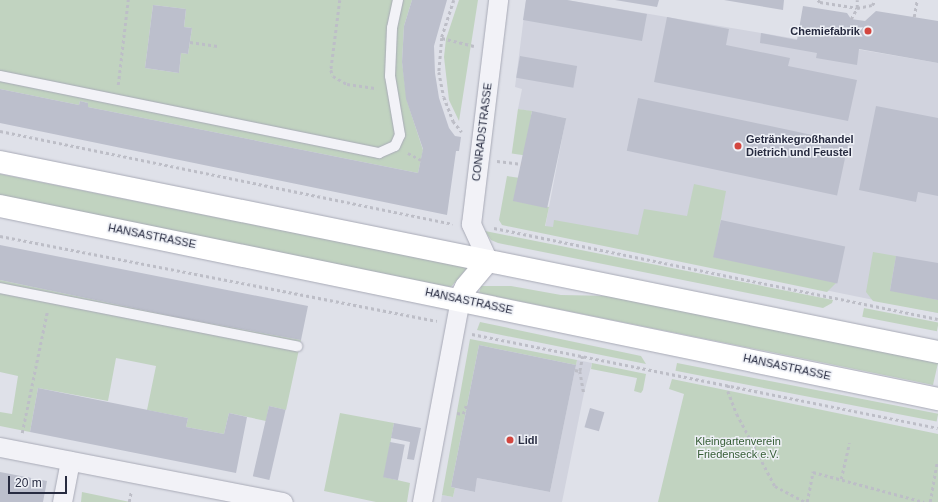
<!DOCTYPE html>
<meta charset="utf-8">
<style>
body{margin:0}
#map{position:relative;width:938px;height:502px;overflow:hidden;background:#dfe1e9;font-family:Helvetica,sans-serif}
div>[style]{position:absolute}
.built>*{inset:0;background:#d1d3de}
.green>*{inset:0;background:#c1d3c0;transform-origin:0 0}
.building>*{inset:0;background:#bcbfcc;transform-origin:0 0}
.path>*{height:2.5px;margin-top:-1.25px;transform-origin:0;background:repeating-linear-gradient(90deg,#bdbec7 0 3px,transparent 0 6px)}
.roads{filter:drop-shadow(0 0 1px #a8aab6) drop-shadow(0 0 1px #a8aab6)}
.lane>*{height:10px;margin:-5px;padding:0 5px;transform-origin:5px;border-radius:5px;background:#f2f2f7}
.street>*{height:19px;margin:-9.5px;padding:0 9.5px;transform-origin:9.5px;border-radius:9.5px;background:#f2f2f7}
.primary>*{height:22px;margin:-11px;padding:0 11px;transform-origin:11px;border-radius:11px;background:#fff}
.dots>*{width:11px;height:11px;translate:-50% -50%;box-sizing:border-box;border:2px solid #eef0f6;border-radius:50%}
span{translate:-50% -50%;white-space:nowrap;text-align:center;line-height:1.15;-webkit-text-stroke:3px #eef0f6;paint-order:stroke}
.poi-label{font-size:11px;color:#272b40;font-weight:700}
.right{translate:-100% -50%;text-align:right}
.left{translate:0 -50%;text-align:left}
.street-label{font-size:11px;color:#272b40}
.park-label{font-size:11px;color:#345c34}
.scale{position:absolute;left:8px;top:476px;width:59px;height:18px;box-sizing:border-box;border:2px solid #272b40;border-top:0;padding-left:5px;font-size:12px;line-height:14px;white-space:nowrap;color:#272b40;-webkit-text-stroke:3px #eef0f6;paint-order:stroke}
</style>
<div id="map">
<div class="built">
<div style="clip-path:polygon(526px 0,567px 0,938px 63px,938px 313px,544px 233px,566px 118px,518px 109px,522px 89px,515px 87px)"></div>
<div style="clip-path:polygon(577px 360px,592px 363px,584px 393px,562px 502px,441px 502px,442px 495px,453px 497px,455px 488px,475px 492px,477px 478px,550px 492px)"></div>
</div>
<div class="green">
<div style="clip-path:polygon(evenodd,0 0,412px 0,404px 26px,402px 62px,407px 101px,423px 150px,418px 173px,88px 107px,88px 103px,80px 101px,79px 105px,0 89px,0 0,153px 5px,186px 9px,184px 27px,192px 28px,188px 54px,181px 53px,179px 73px,145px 68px,153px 5px)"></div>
<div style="clip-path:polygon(459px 0,478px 0,459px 121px,449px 100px,444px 57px,446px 39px)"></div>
<div style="left:518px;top:109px;width:14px;height:45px;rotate:8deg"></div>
<div style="clip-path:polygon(0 174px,210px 216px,468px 267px,451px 287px,440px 285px,0 196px)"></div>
<div style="clip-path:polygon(507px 176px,520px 178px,515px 201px,549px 207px,545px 226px,553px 227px,554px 220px,638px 235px,644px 209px,687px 216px,694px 184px,726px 191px,714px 257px,837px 282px,827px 292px,502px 225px,499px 220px)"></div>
<div style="clip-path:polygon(485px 231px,833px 300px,832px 303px,823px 308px,498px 243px,491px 240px)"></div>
<div style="clip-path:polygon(873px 252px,896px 256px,890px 290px,938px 300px,938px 313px,873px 301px,866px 292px)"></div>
<div style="clip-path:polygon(0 280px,182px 318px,301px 340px,286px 410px,269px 406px,266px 421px,229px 413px,224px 434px,186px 427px,188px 418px,147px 410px,156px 366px,116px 358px,108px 401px,38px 388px,30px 432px,0 426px,0 412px,12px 414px,18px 376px,0 372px)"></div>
<div style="clip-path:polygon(481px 286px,511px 286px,561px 295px,614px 296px,938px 363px,933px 385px,479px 293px)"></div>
<div style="left:864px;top:308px;width:76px;height:9px;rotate:11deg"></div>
<div style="clip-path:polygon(480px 322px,641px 356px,646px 364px,477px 330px)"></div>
<div style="clip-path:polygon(470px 339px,577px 360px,576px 365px,479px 345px,451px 487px,455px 488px,453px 497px,442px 495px)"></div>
<div style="clip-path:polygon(592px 363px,646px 374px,643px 390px,641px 393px,634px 391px,637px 378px,591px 369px)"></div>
<div style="left:677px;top:363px;width:266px;height:8px;rotate:11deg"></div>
<div style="clip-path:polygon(672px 379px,938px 434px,938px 502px,658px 502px,684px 394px,669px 389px)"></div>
<div style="clip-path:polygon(340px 413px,394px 423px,384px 477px,410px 483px,407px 502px,376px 502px,324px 491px)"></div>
<div style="clip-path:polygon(82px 492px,130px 502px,81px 502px)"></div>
</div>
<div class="building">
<div style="clip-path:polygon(412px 0,447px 0,434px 46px,435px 73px,439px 98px,449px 128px,455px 136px,461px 137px,459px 151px,456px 151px,447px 215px,0 123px,0 89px,79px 105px,80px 101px,88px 103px,88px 107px,418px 173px,423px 149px,406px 99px,402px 62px,404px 26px)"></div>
<div style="clip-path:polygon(526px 0,567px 0,647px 14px,642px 41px,523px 20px)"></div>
<div style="clip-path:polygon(615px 0,659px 0,657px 7px)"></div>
<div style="clip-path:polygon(724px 0,784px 0,783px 10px)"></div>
<div style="clip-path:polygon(153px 5px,186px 9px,184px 27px,192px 28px,188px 54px,181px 53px,179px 73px,145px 68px)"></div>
<div style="clip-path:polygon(803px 6px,847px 13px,851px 19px,865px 21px,876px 11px,938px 21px,938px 63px,859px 49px,857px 65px,816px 58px,817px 53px,760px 43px,761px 33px,797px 40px)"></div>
<div style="clip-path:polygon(667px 17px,729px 29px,726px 45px,790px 58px,788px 66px,857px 80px,848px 121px,654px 82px)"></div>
<div style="left:520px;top:56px;width:58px;height:22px;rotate:10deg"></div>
<div style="left:638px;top:98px;width:215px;height:54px;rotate:12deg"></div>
<div style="clip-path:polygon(876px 106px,938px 118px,938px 196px,918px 192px,916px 202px,859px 190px)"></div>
<div style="left:532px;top:111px;width:35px;height:92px;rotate:12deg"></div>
<div style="left:721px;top:220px;width:127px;height:38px;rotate:12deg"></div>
<div style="clip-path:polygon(0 245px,308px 306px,301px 340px,181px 318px,0 280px)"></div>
<div style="clip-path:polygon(896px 256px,938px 263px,938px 300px,890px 291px)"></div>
<div style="clip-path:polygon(479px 345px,576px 365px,550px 492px,477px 478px,475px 492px,451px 487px)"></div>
<div style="clip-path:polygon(38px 388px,188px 418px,186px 427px,224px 434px,229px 413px,247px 417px,236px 473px,30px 432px)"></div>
<div style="left:269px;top:406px;width:17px;height:72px;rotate:13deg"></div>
<div style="left:590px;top:408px;width:15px;height:20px;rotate:16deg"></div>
<div style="clip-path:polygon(394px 423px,421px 428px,414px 460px,407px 459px,410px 442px,391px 438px)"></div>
<div style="left:390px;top:442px;width:15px;height:36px;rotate:11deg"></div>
<div style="clip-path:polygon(0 472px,47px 481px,43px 502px,0 502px)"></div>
</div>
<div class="path">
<div style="left:340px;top:0;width:71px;rotate:97.3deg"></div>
<div style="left:331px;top:70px;width:6px;rotate:72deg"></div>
<div style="left:333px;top:76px;width:16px;rotate:30deg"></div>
<div style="left:347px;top:84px;width:30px;rotate:8deg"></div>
<div style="left:454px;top:0;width:40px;rotate:108deg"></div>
<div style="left:442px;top:38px;width:34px;rotate:95deg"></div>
<div style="left:439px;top:72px;width:25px;rotate:79deg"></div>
<div style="left:444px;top:97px;width:26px;rotate:69deg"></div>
<div style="left:453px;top:121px;width:14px;rotate:51deg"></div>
<div style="left:818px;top:0;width:3px;rotate:45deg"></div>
<div style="left:820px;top:2px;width:37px;rotate:9deg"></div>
<div style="left:857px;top:8px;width:15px;rotate:-11deg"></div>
<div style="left:872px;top:5px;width:6px;rotate:-51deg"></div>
<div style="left:914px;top:17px;width:17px;rotate:-80deg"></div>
<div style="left:851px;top:19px;width:13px;rotate:-61deg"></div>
<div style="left:857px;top:8px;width:8px;rotate:-90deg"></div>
<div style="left:442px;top:38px;width:33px;rotate:14deg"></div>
<div style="left:190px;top:42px;width:28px;rotate:8deg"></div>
<div style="left:118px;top:85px;width:86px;rotate:-83.3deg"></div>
<div style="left:0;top:131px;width:462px;rotate:11.6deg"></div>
<div style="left:408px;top:153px;width:15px;rotate:28deg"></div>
<div style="left:497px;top:161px;width:25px;rotate:7deg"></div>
<div style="left:494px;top:228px;width:453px;rotate:11.6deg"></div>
<div style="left:0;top:236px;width:445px;rotate:11deg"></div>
<div style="left:472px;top:334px;width:475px;rotate:11.4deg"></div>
<div style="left:583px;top:356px;width:15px;rotate:101deg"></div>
<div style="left:580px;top:371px;width:22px;rotate:80deg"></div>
<div style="left:575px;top:370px;width:5px;rotate:11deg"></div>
<div style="left:729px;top:385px;width:6px;rotate:99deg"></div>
<div style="left:728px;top:391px;width:25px;rotate:69deg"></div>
<div style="left:737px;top:414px;width:81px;rotate:62.2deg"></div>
<div style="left:775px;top:486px;width:34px;rotate:28deg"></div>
<div style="left:457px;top:413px;width:6px;rotate:9deg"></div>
<div style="left:463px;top:414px;width:12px;rotate:-70deg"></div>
<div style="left:22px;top:433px;width:124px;rotate:-78.3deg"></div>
<div style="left:723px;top:438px;width:31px;rotate:11deg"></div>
<div style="left:841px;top:479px;width:37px;rotate:-77deg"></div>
<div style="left:129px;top:502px;width:10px;rotate:-79deg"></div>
<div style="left:807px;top:502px;width:31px;rotate:-79deg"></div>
<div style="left:813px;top:472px;width:115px;rotate:15.1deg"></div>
<div style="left:930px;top:502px;width:41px;rotate:-80.1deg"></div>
</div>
<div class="roads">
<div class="lane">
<div style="left:0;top:76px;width:387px;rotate:11.5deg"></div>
<div style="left:379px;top:153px;width:17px;rotate:-24deg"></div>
<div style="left:395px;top:146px;width:12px;rotate:-66deg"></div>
<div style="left:400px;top:135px;width:60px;rotate:-99.6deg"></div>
<div style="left:390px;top:76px;width:48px;rotate:-87.6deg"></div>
<div style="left:392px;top:28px;width:29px;rotate:-78deg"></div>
<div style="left:0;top:288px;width:303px;rotate:11.1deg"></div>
</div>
<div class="street">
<div style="left:488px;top:261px;width:41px;rotate:-114.7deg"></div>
<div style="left:471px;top:224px;width:226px;rotate:-83.1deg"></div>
<div style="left:0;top:447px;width:288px;rotate:11deg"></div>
<div style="left:62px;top:502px;width:42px;rotate:-79deg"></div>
<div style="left:422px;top:502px;width:207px;rotate:-79.4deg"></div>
</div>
<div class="primary">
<div style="left:0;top:162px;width:957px;rotate:11.45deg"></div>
<div style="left:0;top:206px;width:958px;rotate:11.63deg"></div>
<div style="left:460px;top:299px;width:13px;rotate:-63deg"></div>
<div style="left:466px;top:287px;width:34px;rotate:-50deg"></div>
</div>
</div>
<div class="dots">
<div style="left:868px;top:31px;background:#d3463f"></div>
<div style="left:738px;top:146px;background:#d3463f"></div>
<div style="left:510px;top:440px;background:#d3463f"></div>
</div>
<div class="poi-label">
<span class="right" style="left:860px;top:31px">Chemiefabrik</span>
<span class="left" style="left:746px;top:146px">Getränkegroßhandel<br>Dietrich und Feustel</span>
<span class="left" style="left:518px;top:440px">Lidl</span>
</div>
<div class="street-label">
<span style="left:482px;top:132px;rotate:-83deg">CONRADSTRASSE</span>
<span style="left:152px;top:236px;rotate:11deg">HANSASTRASSE</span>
<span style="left:469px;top:301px;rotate:12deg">HANSASTRASSE</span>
<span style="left:787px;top:367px;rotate:12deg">HANSASTRASSE</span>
</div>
<div class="park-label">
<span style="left:738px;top:448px">Kleingartenverein<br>Friedenseck e.V.</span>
</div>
<div class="scale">20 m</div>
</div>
